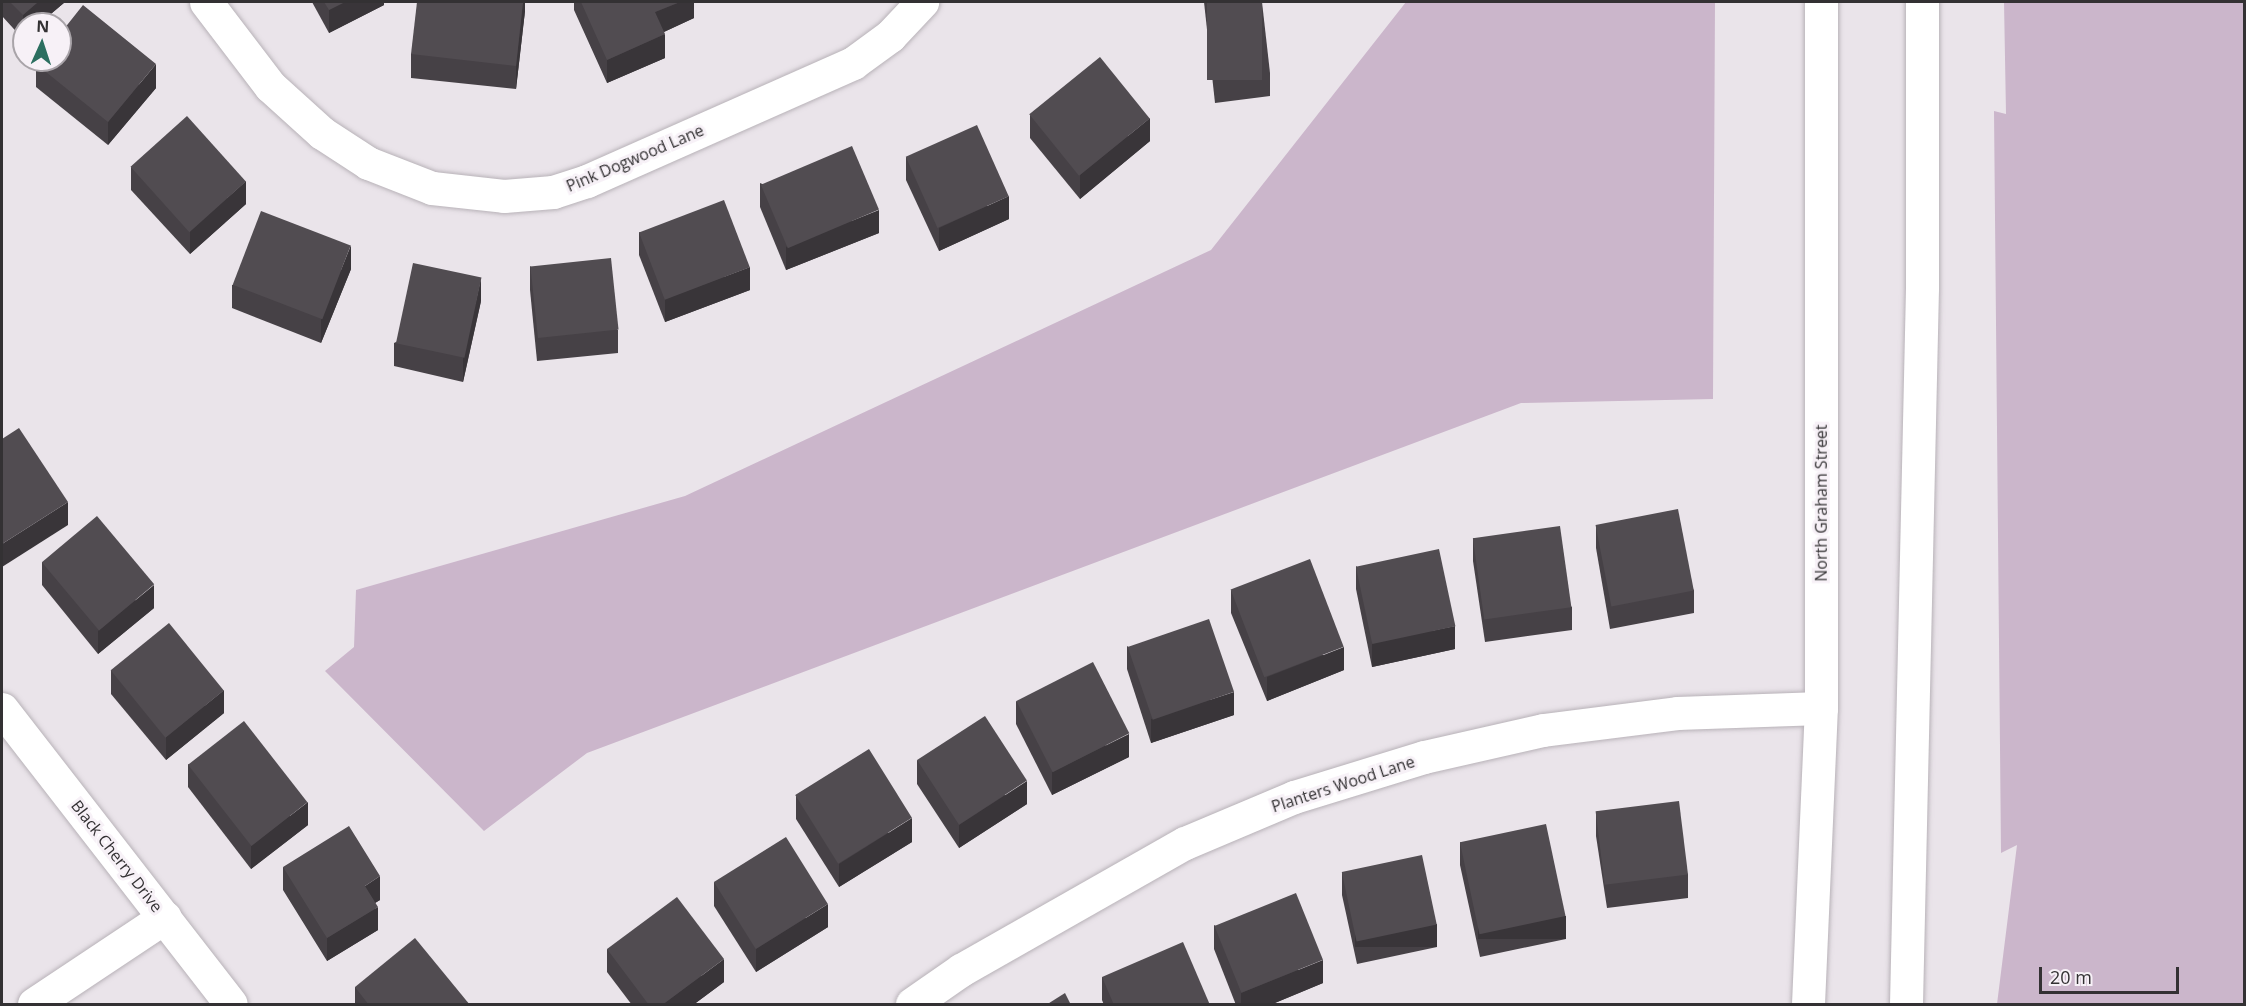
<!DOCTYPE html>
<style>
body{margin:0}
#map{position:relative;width:2246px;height:1006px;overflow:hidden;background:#eae4ea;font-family:"Open Sans",sans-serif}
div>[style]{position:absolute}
.green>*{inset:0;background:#cbb6cb}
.roads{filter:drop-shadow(0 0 2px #b8b2b8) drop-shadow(0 0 2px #b8b2b8)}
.minor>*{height:33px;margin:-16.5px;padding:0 16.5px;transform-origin:16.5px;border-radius:16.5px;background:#fff}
.secondary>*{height:33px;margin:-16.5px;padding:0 16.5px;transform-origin:16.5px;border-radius:16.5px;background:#fff}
.wall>*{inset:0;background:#464146}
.shaded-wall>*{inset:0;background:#393539;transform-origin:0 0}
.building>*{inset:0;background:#514c51;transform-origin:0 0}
span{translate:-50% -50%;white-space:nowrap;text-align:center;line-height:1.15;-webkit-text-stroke:6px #f7f1f7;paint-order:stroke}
.street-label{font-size:16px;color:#333133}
.frame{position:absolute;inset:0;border:3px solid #333133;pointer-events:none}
.north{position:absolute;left:12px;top:12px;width:60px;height:60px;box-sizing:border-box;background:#f7f1f7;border:2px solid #a9a4a9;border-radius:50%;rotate:3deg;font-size:16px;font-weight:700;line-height:24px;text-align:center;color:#333133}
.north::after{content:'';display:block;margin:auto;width:21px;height:27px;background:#2c6f60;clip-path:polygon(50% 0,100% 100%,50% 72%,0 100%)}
.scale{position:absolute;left:2039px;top:967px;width:140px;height:27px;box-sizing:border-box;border:3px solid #333133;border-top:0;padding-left:8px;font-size:18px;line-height:21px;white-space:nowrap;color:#333133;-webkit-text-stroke:4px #f7f1f7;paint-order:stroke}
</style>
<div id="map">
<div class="green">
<div style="clip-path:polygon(1406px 2px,1715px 2px,1713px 399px,1521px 403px,587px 753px,484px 831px,325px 671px,354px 647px,356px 590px,685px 496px,1211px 250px)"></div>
<div style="clip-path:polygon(2004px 2px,2244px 2px,2243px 1004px,1997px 1004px,2017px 845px,2001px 853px,1994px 111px,2006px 114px)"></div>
</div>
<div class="roads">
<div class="minor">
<div style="left:206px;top:2px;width:106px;rotate:52.7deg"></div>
<div style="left:270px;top:86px;width:70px;rotate:42.1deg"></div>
<div style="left:322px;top:133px;width:55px;rotate:33.1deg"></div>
<div style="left:368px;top:163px;width:69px;rotate:21.3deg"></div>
<div style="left:432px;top:188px;width:72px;rotate:6.3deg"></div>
<div style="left:504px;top:196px;width:49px;rotate:-4.7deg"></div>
<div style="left:553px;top:192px;width:36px;rotate:-18deg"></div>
<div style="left:587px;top:181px;width:291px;rotate:-23.9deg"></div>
<div style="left:853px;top:63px;width:46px;rotate:-36.1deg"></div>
<div style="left:890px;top:36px;width:47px;rotate:-46.7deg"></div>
<div style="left:2px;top:709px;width:373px;rotate:52.2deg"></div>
<div style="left:34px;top:1004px;width:157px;rotate:-33.6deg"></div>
<div style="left:912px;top:1004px;width:60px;rotate:-34.8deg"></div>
<div style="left:961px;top:970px;width:257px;rotate:-29.6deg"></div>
<div style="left:1185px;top:843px;width:118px;rotate:-22.9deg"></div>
<div style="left:1294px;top:797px;width:136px;rotate:-17.1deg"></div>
<div style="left:1424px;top:757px;width:122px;rotate:-12.8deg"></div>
<div style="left:1543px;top:730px;width:135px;rotate:-7.2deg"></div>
<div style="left:1677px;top:713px;width:144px;rotate:-2deg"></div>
</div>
<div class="secondary">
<div style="left:1808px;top:1004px;width:296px;rotate:-87.5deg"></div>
<div style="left:1821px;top:708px;width:706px;rotate:-90deg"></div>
<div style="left:1906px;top:1004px;width:716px;rotate:-88.72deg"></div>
<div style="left:1922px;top:288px;width:286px;rotate:-90deg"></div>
</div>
</div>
<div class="wall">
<div style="clip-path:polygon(2px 2px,65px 2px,39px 24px,24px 24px,23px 39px,2px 16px)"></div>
<div style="clip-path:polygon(312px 2px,384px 2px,384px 5px,329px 33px)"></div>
<div style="clip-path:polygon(525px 2px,525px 11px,516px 89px,411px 78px,411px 54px)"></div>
<div style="clip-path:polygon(574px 2px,694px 2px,694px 18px,664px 32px,665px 58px,607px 83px,574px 10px)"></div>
<div style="clip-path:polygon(1204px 2px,1262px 2px,1270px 73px,1270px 96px,1215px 103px)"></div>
<div style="clip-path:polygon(36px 64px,156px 88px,108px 145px,36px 87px)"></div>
<div style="clip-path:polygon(1030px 115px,1150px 141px,1080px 199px,1030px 138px)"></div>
<div style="clip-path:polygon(906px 157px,1009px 219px,939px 251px,906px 180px)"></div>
<div style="clip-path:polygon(131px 167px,246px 204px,190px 254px,131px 190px)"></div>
<div style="clip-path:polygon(760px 183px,879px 233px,786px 270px,760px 207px)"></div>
<div style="clip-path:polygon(639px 232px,750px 290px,665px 322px,639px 255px)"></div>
<div style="clip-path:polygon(530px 266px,618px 330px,618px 353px,537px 361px,530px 290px)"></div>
<div style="clip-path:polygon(351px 269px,321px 343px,232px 308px,232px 285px)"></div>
<div style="clip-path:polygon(481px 301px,463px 382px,394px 366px,394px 343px)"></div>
<div style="clip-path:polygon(1596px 525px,1694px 590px,1694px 613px,1610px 629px,1596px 548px)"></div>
<div style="clip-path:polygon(1473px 538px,1572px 607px,1572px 630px,1485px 642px,1473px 561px)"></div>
<div style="clip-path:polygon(42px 562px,154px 608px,98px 654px,42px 585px)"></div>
<div style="clip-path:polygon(1356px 566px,1455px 649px,1372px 667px,1356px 589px)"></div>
<div style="clip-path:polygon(1231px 590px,1344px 670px,1267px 701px,1231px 613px)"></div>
<div style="clip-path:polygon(1127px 646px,1234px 715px,1151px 743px,1127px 669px)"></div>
<div style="clip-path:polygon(111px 670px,224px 713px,166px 760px,111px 694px)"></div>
<div style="clip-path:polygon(1016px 701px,1129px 757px,1052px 795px,1016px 724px)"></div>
<div style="clip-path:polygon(917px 760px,1027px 804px,959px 848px,917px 784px)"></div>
<div style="clip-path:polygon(188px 764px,308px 825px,251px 869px,188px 787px)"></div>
<div style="clip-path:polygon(796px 796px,912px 842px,839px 887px,796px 819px)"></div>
<div style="clip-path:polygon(1596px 812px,1688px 874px,1688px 898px,1607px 908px,1596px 836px)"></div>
<div style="clip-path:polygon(1460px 842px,1566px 939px,1480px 957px,1460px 865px)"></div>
<div style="clip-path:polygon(283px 867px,380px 900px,375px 903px,378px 930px,327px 961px,283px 890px)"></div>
<div style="clip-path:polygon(1342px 872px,1437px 947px,1357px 964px,1342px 895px)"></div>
<div style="clip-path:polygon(714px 882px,828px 927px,756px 972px,714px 906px)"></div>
<div style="clip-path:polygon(1214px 925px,1323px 983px,1270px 1005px,1236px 1005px,1214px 949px)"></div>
<div style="clip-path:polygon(607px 949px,724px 982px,693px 1005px,632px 1005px,607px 972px)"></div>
<div style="clip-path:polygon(1102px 977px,1210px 1005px,1104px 1005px,1102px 1000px)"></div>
<div style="clip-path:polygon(355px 987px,470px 1005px,355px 1005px)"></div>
</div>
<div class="shaded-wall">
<div style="clip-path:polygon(38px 2px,65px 2px,39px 24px,24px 24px,24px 38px,23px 39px,23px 15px)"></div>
<div style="clip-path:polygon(345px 2px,384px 2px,384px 5px,329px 33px,329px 10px)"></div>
<div style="clip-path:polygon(523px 2px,525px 2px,525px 11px,516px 89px,516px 66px)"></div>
<div style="clip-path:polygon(680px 2px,694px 2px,694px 18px,655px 36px,655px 12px)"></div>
<div style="clip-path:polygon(665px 34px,665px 58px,607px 83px,607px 60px)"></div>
<div style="clip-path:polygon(156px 64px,156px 88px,108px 145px,108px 122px)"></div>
<div style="clip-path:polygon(1150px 118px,1150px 141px,1080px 199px,1080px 175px)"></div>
<div style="clip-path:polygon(246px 181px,246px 204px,190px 254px,190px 231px)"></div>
<div style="clip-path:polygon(1009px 196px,1009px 219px,939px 251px,939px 228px)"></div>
<div style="clip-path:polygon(879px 210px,879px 233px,786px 270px,786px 247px)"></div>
<div style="clip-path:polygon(351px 245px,351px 269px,321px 343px,321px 320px)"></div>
<div style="clip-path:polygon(750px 267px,750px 290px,665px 322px,665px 299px)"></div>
<div style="clip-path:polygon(481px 278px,481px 301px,463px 382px,463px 359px)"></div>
<div style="clip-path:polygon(68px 502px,68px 525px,2px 567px,2px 544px)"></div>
<div style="clip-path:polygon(154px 585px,154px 608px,98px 654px,98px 631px)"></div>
<div style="clip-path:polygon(1455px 626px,1455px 649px,1372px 667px,1372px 643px)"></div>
<div style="clip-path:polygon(1344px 647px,1344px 670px,1267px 701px,1267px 677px)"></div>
<div style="clip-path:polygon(224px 690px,224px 713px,166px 760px,166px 737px)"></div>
<div style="clip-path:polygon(1234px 692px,1234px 715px,1151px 743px,1151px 719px)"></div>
<div style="clip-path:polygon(1129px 734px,1129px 757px,1052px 795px,1052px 772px)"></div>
<div style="clip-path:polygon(1027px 781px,1027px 804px,959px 848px,959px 825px)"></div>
<div style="clip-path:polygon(308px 802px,308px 825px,251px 869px,251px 846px)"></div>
<div style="clip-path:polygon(912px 818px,912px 842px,839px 887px,839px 864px)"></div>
<div style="clip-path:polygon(380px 876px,380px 900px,365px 909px,365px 886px)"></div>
<div style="clip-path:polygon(828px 904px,828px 927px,756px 972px,756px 949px)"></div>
<div style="clip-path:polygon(378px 907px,378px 930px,327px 961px,327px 938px)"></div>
<div style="left:1566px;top:916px;width:23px;height:88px;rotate:90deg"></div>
<div style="left:1437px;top:924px;width:23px;height:82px;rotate:90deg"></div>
<div style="clip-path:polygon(724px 959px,724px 982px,693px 1005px,662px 1005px)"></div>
<div style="clip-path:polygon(1323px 960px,1323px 983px,1270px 1005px,1241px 1005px,1241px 993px)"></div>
</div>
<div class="building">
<div style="clip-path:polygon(10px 2px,38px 2px,23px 15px)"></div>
<div style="clip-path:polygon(324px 2px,345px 2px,329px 10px)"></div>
<div style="clip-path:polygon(417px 2px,523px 2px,516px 66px,411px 54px)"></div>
<div style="clip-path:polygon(581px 2px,680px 2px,655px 12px,665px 34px,607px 60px)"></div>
<div style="left:1207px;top:2px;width:55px;height:78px"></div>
<div style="clip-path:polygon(83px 5px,156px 64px,108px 122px,36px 64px,39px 60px,60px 60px,60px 34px)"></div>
<div style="left:1100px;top:57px;width:79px;height:91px;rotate:51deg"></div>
<div style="left:187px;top:116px;width:88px;height:76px;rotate:48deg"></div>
<div style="left:977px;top:125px;width:78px;height:78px;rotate:66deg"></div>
<div style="left:852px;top:146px;width:69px;height:99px;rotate:67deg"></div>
<div style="left:724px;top:200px;width:72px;height:91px;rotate:69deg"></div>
<div style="left:261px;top:211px;width:96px;height:79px;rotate:21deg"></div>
<div style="left:611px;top:258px;width:72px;height:81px;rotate:84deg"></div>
<div style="left:413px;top:263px;width:70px;height:82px;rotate:12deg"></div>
<div style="clip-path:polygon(19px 428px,68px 502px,2px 544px,2px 439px)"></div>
<div style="left:1678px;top:509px;width:83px;height:84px;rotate:79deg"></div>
<div style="left:97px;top:516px;width:89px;height:72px;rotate:50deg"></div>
<div style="left:1560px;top:526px;width:82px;height:88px;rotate:82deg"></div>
<div style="left:1439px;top:549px;width:79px;height:85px;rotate:78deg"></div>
<div style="left:1310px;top:559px;width:94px;height:85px;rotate:69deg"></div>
<div style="left:1209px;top:619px;width:77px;height:86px;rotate:71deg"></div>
<div style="left:169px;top:623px;width:87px;height:75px;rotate:51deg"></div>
<div style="left:1093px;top:662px;width:80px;height:86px;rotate:63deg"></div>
<div style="left:985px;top:716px;width:77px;height:81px;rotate:57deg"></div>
<div style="left:244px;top:721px;width:103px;height:71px;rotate:52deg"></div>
<div style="left:869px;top:749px;width:81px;height:87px;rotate:58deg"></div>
<div style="left:1679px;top:801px;width:74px;height:84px;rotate:83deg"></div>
<div style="left:1546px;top:824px;width:94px;height:88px;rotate:78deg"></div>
<div style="clip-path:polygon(349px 826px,380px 876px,365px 886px,378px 907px,327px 938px,283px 867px)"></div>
<div style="left:786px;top:837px;width:79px;height:85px;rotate:58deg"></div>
<div style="left:1422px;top:855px;width:71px;height:82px;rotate:78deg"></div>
<div style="left:1296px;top:893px;width:72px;height:88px;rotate:68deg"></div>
<div style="clip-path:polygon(677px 897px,724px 959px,662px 1005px,649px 1005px,607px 949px)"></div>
<div style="clip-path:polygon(415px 938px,470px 1005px,369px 1005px,355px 987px)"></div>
<div style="clip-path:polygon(1183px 942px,1210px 1005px,1114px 1005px,1102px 977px)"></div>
<div style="clip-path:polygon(1065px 993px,1071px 1005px,1046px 1005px)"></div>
</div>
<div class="street-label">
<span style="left:635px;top:158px;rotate:-23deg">Pink Dogwood Lane</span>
<span style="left:1821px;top:503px;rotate:-90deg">North Graham Street</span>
<span style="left:1343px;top:784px;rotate:-18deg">Planters Wood Lane</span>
<span style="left:117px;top:856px;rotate:52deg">Black Cherry Drive</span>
</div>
<div class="frame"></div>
<div class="north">N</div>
<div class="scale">20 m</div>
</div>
